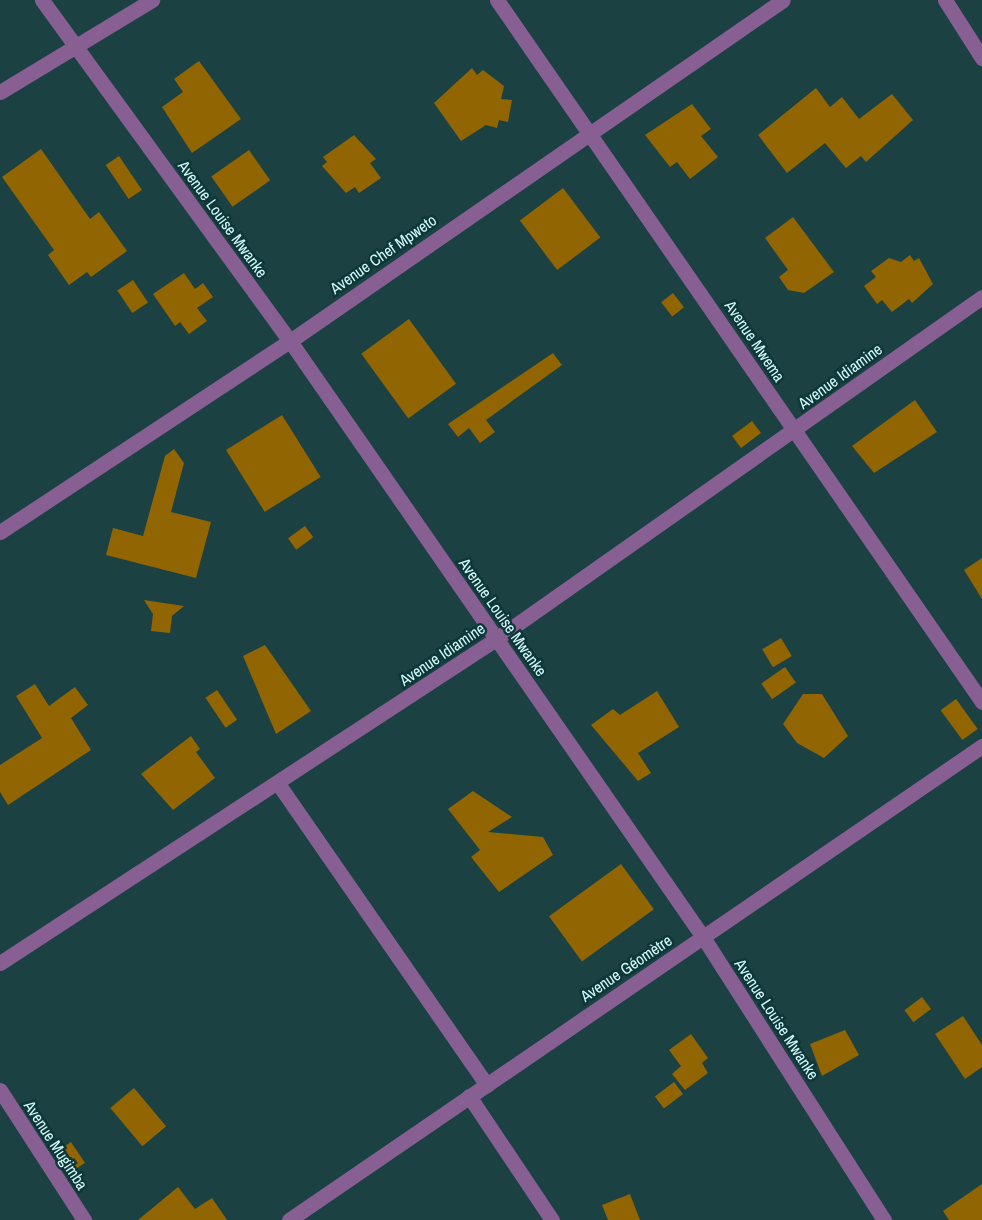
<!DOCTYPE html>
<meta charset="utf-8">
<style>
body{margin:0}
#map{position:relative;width:982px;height:1220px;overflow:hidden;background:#1b4143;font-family:"Archivo Narrow",sans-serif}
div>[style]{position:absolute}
.building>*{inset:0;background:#906502;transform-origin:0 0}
.minor>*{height:15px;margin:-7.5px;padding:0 7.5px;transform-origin:7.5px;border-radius:7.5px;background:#875f92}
.tertiary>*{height:15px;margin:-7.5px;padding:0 7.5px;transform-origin:7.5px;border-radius:7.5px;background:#875f92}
span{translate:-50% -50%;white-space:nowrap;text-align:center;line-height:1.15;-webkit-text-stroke:5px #0f3738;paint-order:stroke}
.street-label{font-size:16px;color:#d1fbfd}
</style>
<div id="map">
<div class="building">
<div style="clip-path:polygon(199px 61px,241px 119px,192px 153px,162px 107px,183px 92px,174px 79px)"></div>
<div style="clip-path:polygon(472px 68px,477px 75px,483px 70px,504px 86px,501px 99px,512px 100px,508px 122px,499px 120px,497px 128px,486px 125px,461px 141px,434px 103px)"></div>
<div style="clip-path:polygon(816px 88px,830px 107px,842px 97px,859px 119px,892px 94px,913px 120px,866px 162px,861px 156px,846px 168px,825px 143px,787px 173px,758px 135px)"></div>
<div style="clip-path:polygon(692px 104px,711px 129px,701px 136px,718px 157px,690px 179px,677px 162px,670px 167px,645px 135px)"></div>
<div style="clip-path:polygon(354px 135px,376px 159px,370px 163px,381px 178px,359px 193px,355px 187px,346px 193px,322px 166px,327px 162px,323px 157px)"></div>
<div style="clip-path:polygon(41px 149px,90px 219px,99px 212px,127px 251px,91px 277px,87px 272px,69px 285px,48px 255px,54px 250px,2px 177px)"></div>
<div style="left:249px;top:150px;width:37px;height:46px;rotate:55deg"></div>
<div style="left:119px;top:156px;width:41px;height:16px;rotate:56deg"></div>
<div style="left:563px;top:188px;width:62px;height:54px;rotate:53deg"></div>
<div style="clip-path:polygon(793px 217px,834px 272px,804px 293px,788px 290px,779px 277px,788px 270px,765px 238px)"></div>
<div style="clip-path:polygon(910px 255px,914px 261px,919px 258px,933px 284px,912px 303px,909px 299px,892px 312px,882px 300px,877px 304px,864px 286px,876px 277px,871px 271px,889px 258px,901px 262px)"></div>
<div style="clip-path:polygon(184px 273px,195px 289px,203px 283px,213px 297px,197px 308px,207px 321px,189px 334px,180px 322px,175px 326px,153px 294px)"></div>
<div style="left:133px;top:280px;width:27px;height:19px;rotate:56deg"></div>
<div style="left:673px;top:293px;width:18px;height:15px;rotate:52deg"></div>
<div style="left:409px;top:319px;width:80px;height:59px;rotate:54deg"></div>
<div style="clip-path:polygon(553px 353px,562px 365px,486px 420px,495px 432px,480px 443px,469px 428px,458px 437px,448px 424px)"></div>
<div style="clip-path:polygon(915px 400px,937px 432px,874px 473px,852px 446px)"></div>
<div style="left:282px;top:415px;width:73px;height:66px;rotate:58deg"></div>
<div style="left:752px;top:421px;width:15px;height:25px;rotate:53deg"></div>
<div style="clip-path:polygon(174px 449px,184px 463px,171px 512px,211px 522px,196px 578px,106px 555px,113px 528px,143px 536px,165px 456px)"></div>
<div style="left:305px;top:526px;width:14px;height:21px;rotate:54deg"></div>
<div style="clip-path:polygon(982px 558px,982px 599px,964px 570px)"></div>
<div style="clip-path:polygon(144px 600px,184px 606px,172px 616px,170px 633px,151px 631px,153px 614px)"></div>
<div style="left:781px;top:638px;width:21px;height:22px;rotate:59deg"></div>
<div style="clip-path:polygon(265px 645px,311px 711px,276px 734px,243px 656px)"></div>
<div style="left:785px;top:667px;width:19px;height:29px;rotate:55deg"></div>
<div style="clip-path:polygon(35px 684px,49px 706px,75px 687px,88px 705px,71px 718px,91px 750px,8px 805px,0 792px,0 765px,42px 738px,16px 696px)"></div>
<div style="left:217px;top:690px;width:36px;height:14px;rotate:56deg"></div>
<div style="clip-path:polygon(657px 691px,679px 727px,638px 753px,651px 773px,638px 781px,591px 725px,613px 709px,620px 715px)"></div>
<div style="clip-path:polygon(803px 694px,822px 694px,848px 736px,824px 758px,797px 743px,783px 724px)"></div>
<div style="left:956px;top:699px;width:37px;height:19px;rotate:54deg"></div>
<div style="clip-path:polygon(191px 736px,200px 749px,196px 752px,215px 778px,173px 810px,141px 774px)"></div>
<div style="clip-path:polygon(473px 791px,512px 817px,488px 832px,543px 837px,553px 855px,499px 892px,471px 857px,480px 850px,448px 809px)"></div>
<div style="left:621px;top:864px;width:56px;height:89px;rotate:54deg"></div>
<div style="left:922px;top:997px;width:15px;height:22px;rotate:53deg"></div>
<div style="clip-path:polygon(963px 1016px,982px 1045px,982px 1067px,965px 1079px,935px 1034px)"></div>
<div style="clip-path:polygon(845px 1030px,859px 1055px,822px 1076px,810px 1044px)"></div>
<div style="clip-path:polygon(691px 1034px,708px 1058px,702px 1063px,708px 1073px,685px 1090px,672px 1074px,681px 1066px,669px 1050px)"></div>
<div style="left:674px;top:1082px;width:15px;height:24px;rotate:53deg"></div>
<div style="left:134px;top:1088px;width:50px;height:31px;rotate:50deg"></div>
<div style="left:71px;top:1142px;width:25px;height:16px;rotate:56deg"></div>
<div style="clip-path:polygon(982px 1184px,982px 1220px,949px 1220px,943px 1211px)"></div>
<div style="clip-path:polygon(178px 1187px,195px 1209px,212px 1198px,227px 1220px,138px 1220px)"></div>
<div style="clip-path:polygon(630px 1194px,640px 1220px,608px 1220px,602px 1205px)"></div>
</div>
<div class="minor">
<div style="left:42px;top:0;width:422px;rotate:54deg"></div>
<div style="left:290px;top:341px;width:725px;rotate:55.28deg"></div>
<div style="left:703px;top:937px;width:336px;rotate:57.4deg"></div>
<div style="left:497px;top:0;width:853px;rotate:55.36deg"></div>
<div style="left:945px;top:0;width:69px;rotate:57.5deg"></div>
<div style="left:0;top:532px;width:347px;rotate:-33.4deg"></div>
<div style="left:290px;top:341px;width:599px;rotate:-34.67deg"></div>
<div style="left:279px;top:785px;width:365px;rotate:55.3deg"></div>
<div style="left:0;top:963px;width:592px;rotate:-33.15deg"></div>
<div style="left:496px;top:639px;width:594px;rotate:-35.13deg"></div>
<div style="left:0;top:1090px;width:155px;rotate:57.1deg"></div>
<div style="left:469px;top:1096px;width:149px;rotate:56.2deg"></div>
<div style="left:289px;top:1220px;width:840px;rotate:-34.37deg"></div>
</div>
<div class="tertiary">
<div style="left:0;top:92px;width:178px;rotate:-31.2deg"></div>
</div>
<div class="street-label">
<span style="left:223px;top:219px;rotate:54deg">Avenue Louise Mwanke</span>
<span style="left:383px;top:254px;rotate:-35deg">Avenue Chef Mpweto</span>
<span style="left:755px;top:341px;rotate:56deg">Avenue Mwema</span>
<span style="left:840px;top:376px;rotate:-36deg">Avenue Idiamine</span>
<span style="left:503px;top:617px;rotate:55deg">Avenue Louise Mwanke</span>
<span style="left:442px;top:654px;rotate:-34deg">Avenue Idiamine</span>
<span style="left:626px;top:968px;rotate:-34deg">Avenue Géomètre</span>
<span style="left:777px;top:1019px;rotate:57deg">Avenue Louise Mwanke</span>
<span style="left:56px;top:1145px;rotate:57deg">Avenue Mugimba</span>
</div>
</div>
